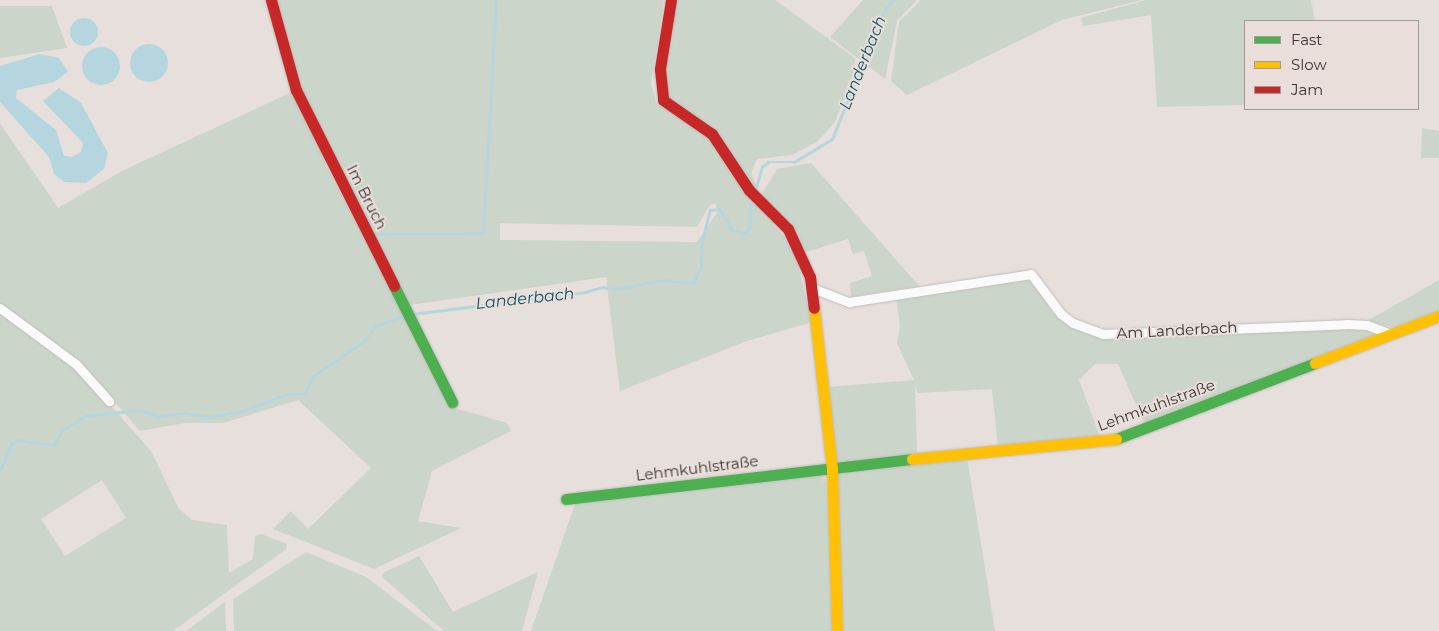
<!DOCTYPE html>
<meta charset="utf-8">
<style>
body{margin:0}
#map{position:relative;width:1439px;height:631px;overflow:hidden;background:#e6dfdc;font-family:Montserrat,sans-serif}
div>[style]{position:absolute}
.green>*{inset:0;background:#ccd5c9}
.water>*{inset:0;background:#b6d6df}
.round{border-radius:50%}
.stream>*{height:2.5px;margin:-1.25px;padding:0 1.25px;transform-origin:1.25px;border-radius:1.25px;background:#b6d6df}
.roads{filter:drop-shadow(0 0 1px #c1bcba) drop-shadow(0 0 1px #c1bcba)}
.street>*{height:9px;margin:-4.5px;padding:0 4.5px;transform-origin:4.5px;border-radius:4.5px;background:#fbfafa}
.fast>*{height:11px;margin:-5.5px;padding:0 5.5px;transform-origin:5.5px;border-radius:5.5px;background:#4caf50}
.slow>*{height:11px;margin:-5.5px;padding:0 5.5px;transform-origin:5.5px;border-radius:5.5px;background:#ffc107}
.jam>*{height:11px;margin:-5.5px;padding:0 5.5px;transform-origin:5.5px;border-radius:5.5px;background:#c62828}
span{translate:-50% -50%;white-space:nowrap;text-align:center;line-height:1.15;-webkit-text-stroke:4px #e9ded9;paint-order:stroke}
.street-label{font-size:15px;color:#3a3634}
.water-label{font-size:16px;color:#0f5261;font-style:italic}
.legend{position:absolute;left:1244px;top:20px;width:175px;height:90px;box-sizing:border-box;background:#e9ded9;border:1px solid #a39b97;margin:0;padding:6px 9px;list-style:none;font-size:15px;color:#3a3634}
.legend li{display:flex;align-items:center;gap:10px;height:25px}
.legend b{width:25px;border:1px solid #a39b97}
</style>
<div id="map">
<div class="green">
<div style="clip-path:polygon(evenodd,276px 0,664px 0,651px 83px,656px 102px,710px 137px,730px 173px,794px 248px,812px 322px,744px 342px,620px 391px,606px 277px,409px 305px,300px 89px,276px 0,715px 203px,718px 211px,697px 242px,500px 240px,500px 223px,697px 227px,709px 206px,715px 203px)"></div>
<div style="clip-path:polygon(676px 0,775px 0,855px 58px,854px 73px,835px 122px,817px 142px,792px 155px,757px 159px,751px 174px,756px 185px,754px 190px,716px 133px,667px 99px,663px 83px)"></div>
<div style="clip-path:polygon(863px 0,917px 0,897px 21px,885px 79px,830px 37px)"></div>
<div style="clip-path:polygon(921px 0,1142px 0,1062px 20px,907px 95px,891px 81px,899px 22px)"></div>
<div style="clip-path:polygon(1146px 0,1311px 0,1315px 21px,1245px 21px,1245px 105px,1157px 107px,1151px 15px,1083px 26px,1081px 18px)"></div>
<div style="clip-path:polygon(0 6px,52px 6px,67px 48px,0 58px)"></div>
<div style="clip-path:polygon(294px 91px,327px 167px,451px 407px,507px 423px,511px 431px,432px 471px,418px 521px,461px 528px,374px 569px,273px 529px,291px 511px,308px 529px,371px 468px,298px 400px,223px 423px,185px 423px,140px 431px,79px 361px,0 304px,0 123px,58px 208px,122px 171px)"></div>
<div style="clip-path:polygon(1422px 128px,1439px 131px,1439px 158px,1421px 158px)"></div>
<div style="clip-path:polygon(811px 163px,919px 286px,851px 297px,850px 283px,872px 276px,864px 251px,853px 254px,848px 239px,806px 252px,762px 194px,777px 169px)"></div>
<div style="clip-path:polygon(1030px 278px,1053px 313px,1101px 336px,1131px 338px,1211px 330px,1358px 327px,1378px 332px,1378px 336px,1145px 425px,1118px 364px,1095px 364px,1079px 380px,1101px 440px,998px 447px,992px 389px,918px 393px,915px 385px,917px 455px,842px 464px,834px 459px,827px 387px,914px 380px,897px 343px,900px 327px,896px 297px)"></div>
<div style="clip-path:polygon(1439px 280px,1439px 310px,1397px 328px,1367px 321px)"></div>
<div style="clip-path:polygon(evenodd,0 311px,75px 365px,151px 451px,179px 509px,192px 520px,227px 525px,229px 573px,253px 559px,255px 536px,261px 534px,287px 544px,286px 549px,173px 631px,0 631px,0 311px,102px 480px,126px 518px,65px 556px,41px 519px,102px 480px)"></div>
<div style="clip-path:polygon(967px 457px,995px 631px,841px 631px,837px 472px)"></div>
<div style="clip-path:polygon(822px 474px,822px 486px,823px 475px,826px 483px,834px 631px,531px 631px,575px 504px)"></div>
<div style="clip-path:polygon(306px 552px,366px 577px,437px 631px,234px 631px,233px 599px)"></div>
<div style="clip-path:polygon(419px 556px,453px 612px,538px 572px,522px 631px,444px 631px,382px 577px,383px 573px)"></div>
<div style="clip-path:polygon(225px 602px,226px 631px,186px 631px)"></div>
</div>
<div class="water">
<div class="round" style="left:70px;top:18px;width:28px;height:28px"></div>
<div class="round" style="left:130px;top:44px;width:38px;height:38px"></div>
<div class="round" style="left:82px;top:47px;width:38px;height:38px"></div>
<div style="clip-path:polygon(40px 54px,59px 58px,68px 72px,54px 82px,17px 90px,16px 98px,56px 130px,64px 156px,72px 157px,81px 152px,83px 143px,43px 101px,59px 88px,81px 103px,108px 153px,104px 169px,86px 183px,64px 182px,54px 174px,49px 157px,0 102px,0 66px)"></div>
</div>
<div class="stream">
<div style="left:755px;top:191px;width:25px;rotate:-74deg"></div>
<div style="left:762px;top:167px;width:8px;rotate:-40deg"></div>
<div style="left:768px;top:162px;width:26px"></div>
<div style="left:794px;top:162px;width:44px;rotate:-31.2deg"></div>
<div style="left:832px;top:139px;width:140px;rotate:-67.8deg"></div>
<div style="left:885px;top:9px;width:13px;rotate:-45deg"></div>
<div style="left:374px;top:234px;width:109px;rotate:-0.5deg"></div>
<div style="left:483px;top:233px;width:233px;rotate:-86.8deg"></div>
<div style="left:412px;top:314px;width:174px;rotate:-7.2deg"></div>
<div style="left:585px;top:292px;width:19px;rotate:-16deg"></div>
<div style="left:603px;top:287px;width:13px;rotate:9deg"></div>
<div style="left:616px;top:289px;width:49px;rotate:-10.6deg"></div>
<div style="left:664px;top:280px;width:30px;rotate:6deg"></div>
<div style="left:694px;top:283px;width:18px;rotate:-68deg"></div>
<div style="left:701px;top:266px;width:25px;rotate:-88deg"></div>
<div style="left:702px;top:241px;width:32px;rotate:-76deg"></div>
<div style="left:710px;top:210px;width:10px;rotate:-6deg"></div>
<div style="left:720px;top:209px;width:24px;rotate:60deg"></div>
<div style="left:732px;top:230px;width:13px;rotate:13deg"></div>
<div style="left:745px;top:233px;width:9px;rotate:-54deg"></div>
<div style="left:750px;top:226px;width:28px;rotate:-88deg"></div>
<div style="left:0;top:470px;width:28px;rotate:-67deg"></div>
<div style="left:11px;top:444px;width:9px;rotate:-27deg"></div>
<div style="left:19px;top:440px;width:35px;rotate:8deg"></div>
<div style="left:54px;top:445px;width:16px;rotate:-63deg"></div>
<div style="left:61px;top:431px;width:28px;rotate:-32deg"></div>
<div style="left:85px;top:416px;width:55px;rotate:-6.2deg"></div>
<div style="left:140px;top:410px;width:20px;rotate:18deg"></div>
<div style="left:159px;top:416px;width:27px;rotate:-6deg"></div>
<div style="left:186px;top:413px;width:22px;rotate:10deg"></div>
<div style="left:208px;top:417px;width:31px;rotate:-9deg"></div>
<div style="left:239px;top:412px;width:52px;rotate:-20.2deg"></div>
<div style="left:288px;top:394px;width:17px;rotate:-3deg"></div>
<div style="left:305px;top:393px;width:19px;rotate:-65deg"></div>
<div style="left:313px;top:376px;width:60px;rotate:-34.2deg"></div>
<div style="left:363px;top:342px;width:22px;rotate:-51deg"></div>
<div style="left:377px;top:325px;width:28px;rotate:-18deg"></div>
</div>
<div class="roads">
<div class="street">
<div style="left:812px;top:288px;width:40px;rotate:21deg"></div>
<div style="left:849px;top:302px;width:184px;rotate:-8.7deg"></div>
<div style="left:1031px;top:274px;width:50px;rotate:53.1deg"></div>
<div style="left:1061px;top:314px;width:15px;rotate:37deg"></div>
<div style="left:1073px;top:323px;width:32px;rotate:20deg"></div>
<div style="left:1103px;top:334px;width:244px;rotate:-2.3deg"></div>
<div style="left:1347px;top:324px;width:20px;rotate:3deg"></div>
<div style="left:1367px;top:325px;width:26px;rotate:21deg"></div>
<div style="left:0;top:308px;width:94px;rotate:36.4deg"></div>
<div style="left:76px;top:364px;width:50px;rotate:48.3deg"></div>
</div>
<div class="fast">
<div style="left:394px;top:286px;width:130px;rotate:63.4deg"></div>
<div style="left:1116px;top:439px;width:213px;rotate:-20.9deg"></div>
<div style="left:566px;top:499px;width:348px;rotate:-6.6deg"></div>
</div>
<div class="slow">
<div style="left:814px;top:308px;width:162px;rotate:83.6deg"></div>
<div style="left:832px;top:469px;width:162px;rotate:88.2deg"></div>
<div style="left:1315px;top:363px;width:133px;rotate:-20.8deg"></div>
<div style="left:912px;top:459px;width:205px;rotate:-5.6deg"></div>
</div>
<div class="jam">
<div style="left:271px;top:0;width:93px;rotate:74.5deg"></div>
<div style="left:296px;top:90px;width:219px;rotate:63.4deg"></div>
<div style="left:671px;top:0;width:70px;rotate:99.1deg"></div>
<div style="left:660px;top:69px;width:31px;rotate:84deg"></div>
<div style="left:663px;top:100px;width:60px;rotate:34.8deg"></div>
<div style="left:712px;top:134px;width:67px;rotate:56.5deg"></div>
<div style="left:749px;top:190px;width:55px;rotate:45deg"></div>
<div style="left:788px;top:229px;width:53px;rotate:65.4deg"></div>
<div style="left:810px;top:277px;width:31px;rotate:83deg"></div>
</div>
</div>
<div class="street-label">
<span style="left:367px;top:197px;rotate:63deg">Im Bruch</span>
<span style="left:1177px;top:330px;rotate:-3deg">Am Landerbach</span>
<span style="left:1156px;top:405px;rotate:-20deg">Lehmkuhlstraße</span>
<span style="left:697px;top:468px;rotate:-7deg">Lehmkuhlstraße</span>
</div>
<div class="water-label">
<span style="left:863px;top:63px;rotate:-68deg">Landerbach</span>
<span style="left:525px;top:299px;rotate:-6deg">Landerbach</span>
</div>
<ul class="legend">
<li><b style="height:6px;background:#4caf50"></b>Fast</li>
<li><b style="height:6px;background:#ffc107"></b>Slow</li>
<li><b style="height:6px;background:#c62828"></b>Jam</li>
</ul>
</div>
